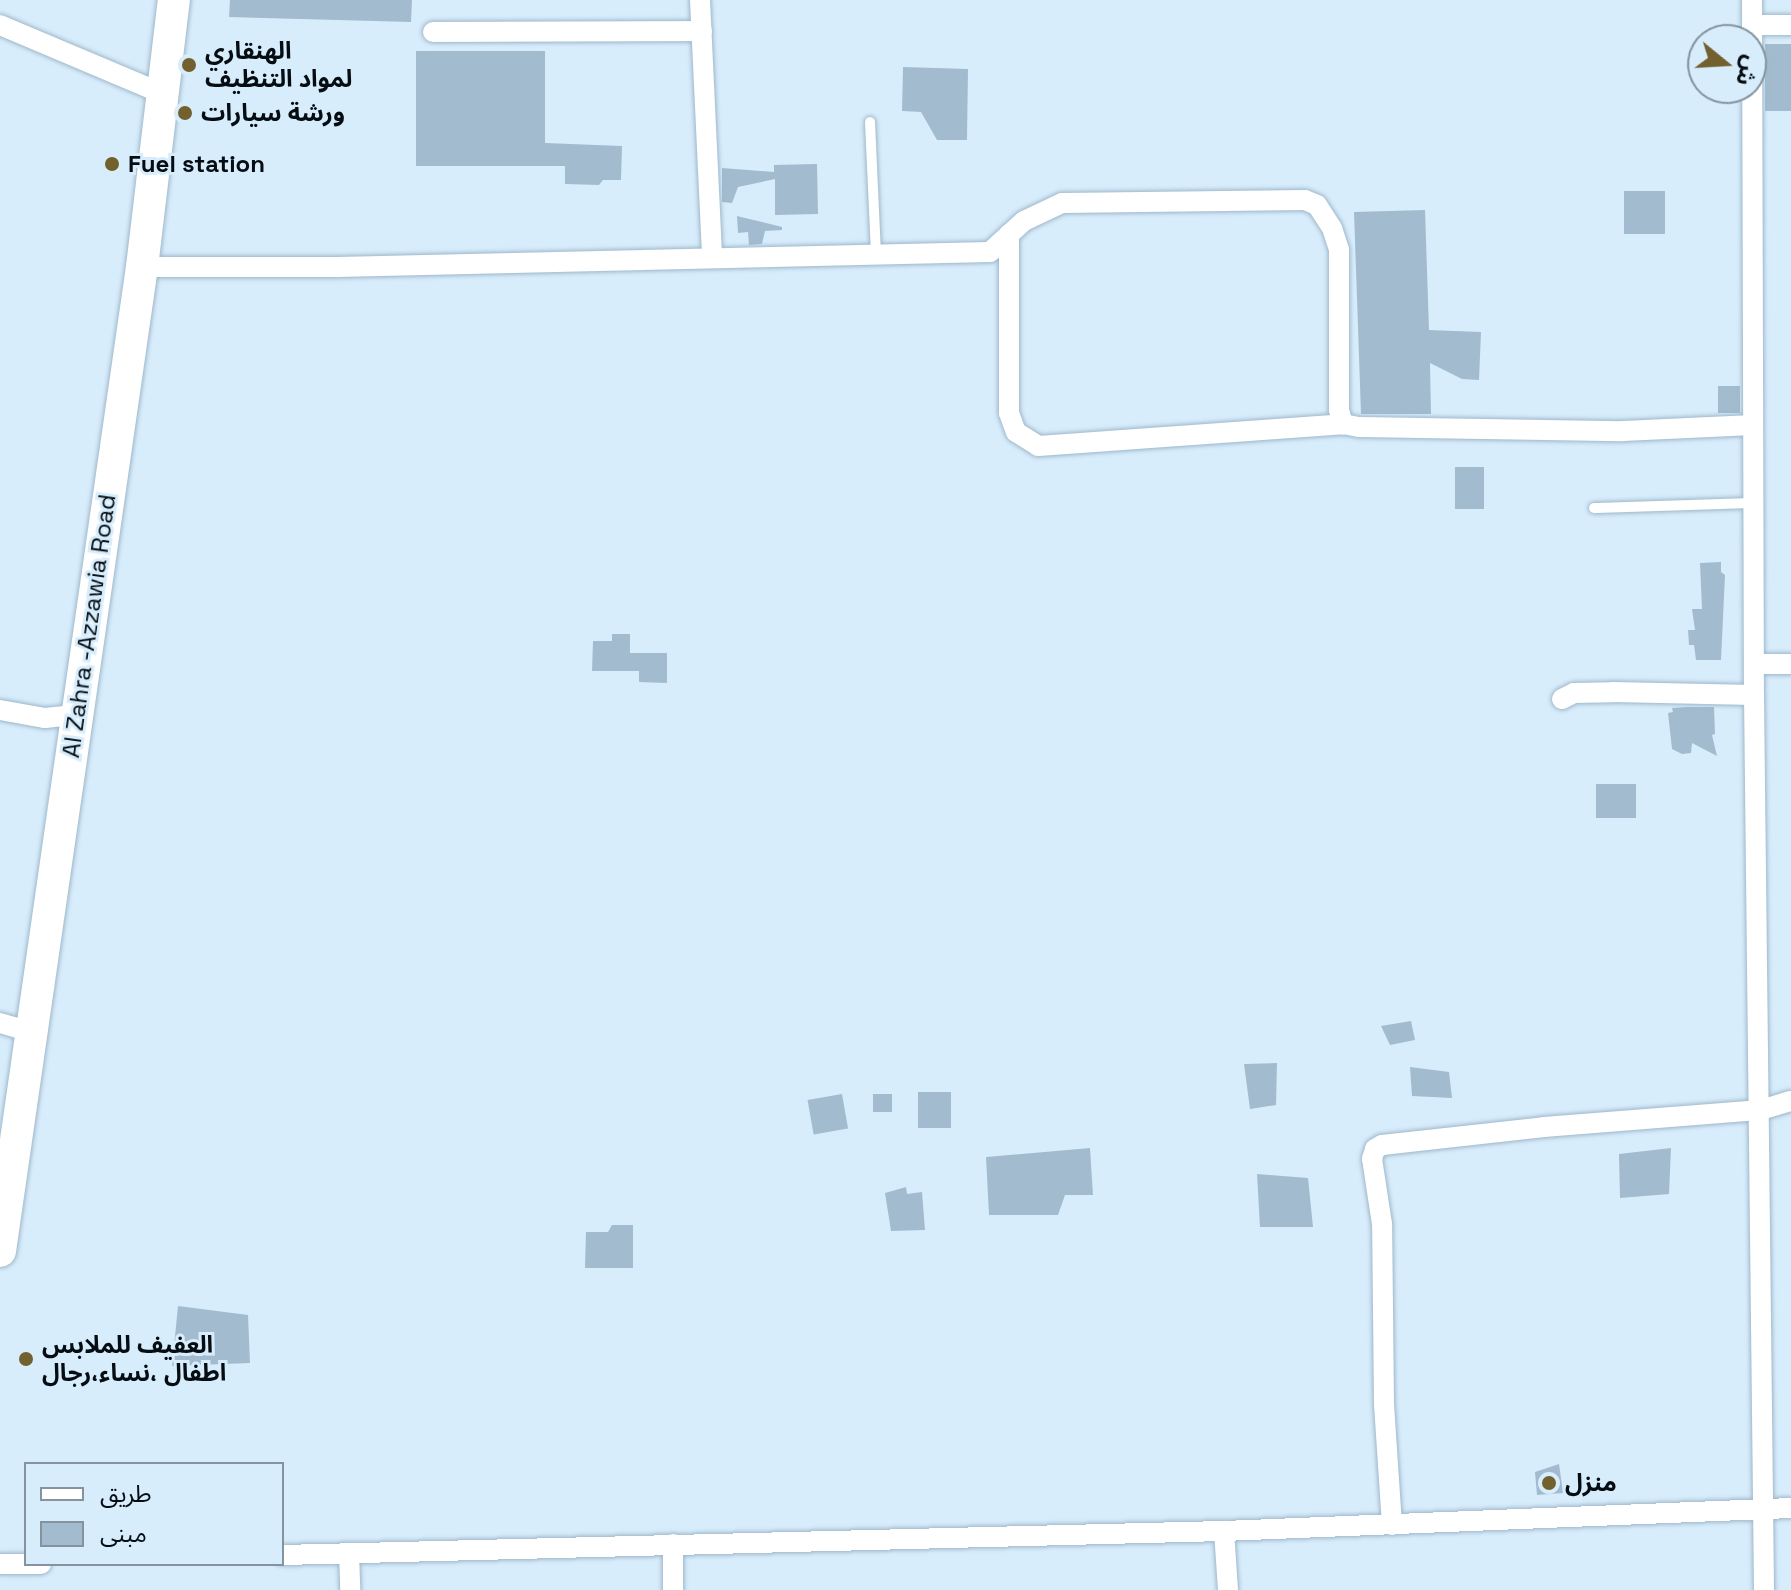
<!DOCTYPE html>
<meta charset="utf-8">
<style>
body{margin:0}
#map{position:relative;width:1791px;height:1590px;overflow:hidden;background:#d8edfc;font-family:"Space Grotesk","Noto Sans Arabic",sans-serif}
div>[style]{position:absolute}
.building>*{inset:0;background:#a2bbce;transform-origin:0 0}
.roads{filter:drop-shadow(0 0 2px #9eb8ca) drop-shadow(0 0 2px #9eb8ca)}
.service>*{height:10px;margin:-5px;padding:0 5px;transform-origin:5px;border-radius:5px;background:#fff}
.minor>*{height:20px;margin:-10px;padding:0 10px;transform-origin:10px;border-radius:10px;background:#fff}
.primary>*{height:32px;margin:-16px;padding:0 16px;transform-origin:16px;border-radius:16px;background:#fff}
.dots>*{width:22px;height:22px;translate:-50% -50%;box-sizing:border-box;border:4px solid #d8edfc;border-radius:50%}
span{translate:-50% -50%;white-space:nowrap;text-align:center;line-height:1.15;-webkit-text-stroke:6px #d8edfc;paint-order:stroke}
.poi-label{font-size:24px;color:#050d13;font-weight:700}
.left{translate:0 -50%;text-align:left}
.street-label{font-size:24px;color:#050d13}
.legend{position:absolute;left:24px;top:1462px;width:260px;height:104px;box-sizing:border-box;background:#d8edfc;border:2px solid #84939f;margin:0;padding:10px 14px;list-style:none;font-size:24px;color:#050d13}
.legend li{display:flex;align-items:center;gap:16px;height:40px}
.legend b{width:40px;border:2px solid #84939f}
.north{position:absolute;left:1687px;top:24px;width:80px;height:80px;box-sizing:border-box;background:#d8edfc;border:2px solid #84939f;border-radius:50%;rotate:108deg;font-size:22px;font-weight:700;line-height:32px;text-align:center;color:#050d13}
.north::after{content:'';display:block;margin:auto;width:28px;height:36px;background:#72602e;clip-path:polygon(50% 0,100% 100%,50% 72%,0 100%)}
</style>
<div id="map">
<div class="building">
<div style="clip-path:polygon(230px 0,412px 0,411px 22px,229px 17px)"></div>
<div style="left:1791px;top:44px;width:67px;height:26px;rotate:90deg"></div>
<div style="clip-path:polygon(416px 51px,545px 51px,545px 143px,622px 146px,621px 180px,603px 180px,599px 185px,565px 184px,565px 166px,416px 166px)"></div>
<div style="clip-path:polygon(903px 67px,968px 69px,967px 140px,937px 140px,921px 112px,902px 111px)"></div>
<div style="clip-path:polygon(817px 164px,818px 214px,775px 215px,775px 179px,738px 187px,732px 203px,722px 202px,722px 168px,774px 172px,774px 165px)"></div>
<div style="left:1624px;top:191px;width:41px;height:43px"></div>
<div style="clip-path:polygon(1425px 210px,1429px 330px,1481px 332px,1479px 380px,1462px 379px,1430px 363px,1431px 414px,1361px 414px,1354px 212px)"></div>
<div style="clip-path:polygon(737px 216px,782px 227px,782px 230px,765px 231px,762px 244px,749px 245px,748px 232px,738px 233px)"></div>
<div style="left:1740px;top:386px;width:27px;height:22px;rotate:90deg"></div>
<div style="left:1484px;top:467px;width:42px;height:29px;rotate:90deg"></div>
<div style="clip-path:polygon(1721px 562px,1721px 572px,1725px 575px,1721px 660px,1696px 660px,1694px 645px,1689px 645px,1688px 630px,1695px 630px,1692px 609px,1702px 609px,1700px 563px)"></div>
<div style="clip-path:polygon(612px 634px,630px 634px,630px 653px,667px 653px,667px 683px,639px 682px,639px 671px,592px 671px,593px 641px,612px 641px)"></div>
<div style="clip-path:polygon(1687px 707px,1714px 707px,1715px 734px,1712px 735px,1717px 756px,1692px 743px,1691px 753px,1682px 754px,1672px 749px,1668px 713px,1673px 712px,1672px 708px)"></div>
<div style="left:1596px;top:784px;width:40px;height:34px"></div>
<div style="clip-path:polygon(1411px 1021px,1415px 1040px,1390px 1045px,1381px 1026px)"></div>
<div style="clip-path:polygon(1277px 1063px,1276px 1105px,1250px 1109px,1244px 1064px)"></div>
<div style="clip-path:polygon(1410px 1067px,1449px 1072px,1452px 1098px,1412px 1096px)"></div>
<div style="left:951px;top:1092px;width:36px;height:33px;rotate:90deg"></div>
<div style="left:842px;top:1094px;width:35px;height:35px;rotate:80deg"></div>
<div style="left:873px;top:1094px;width:19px;height:18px"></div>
<div style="clip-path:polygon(1090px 1148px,1093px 1195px,1065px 1195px,1058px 1215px,989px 1215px,986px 1157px)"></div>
<div style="clip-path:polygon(1671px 1148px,1669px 1194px,1620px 1198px,1619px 1154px)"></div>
<div style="clip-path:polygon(1257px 1174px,1308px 1178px,1313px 1227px,1260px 1227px)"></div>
<div style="clip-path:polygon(906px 1187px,907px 1194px,922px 1192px,925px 1230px,891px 1231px,885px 1193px)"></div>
<div style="clip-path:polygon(612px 1225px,633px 1225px,633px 1268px,585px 1268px,586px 1232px,608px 1232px)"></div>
<div style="clip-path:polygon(178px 1306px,248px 1315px,250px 1363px,172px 1366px)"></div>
<div style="clip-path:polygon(1559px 1464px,1563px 1493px,1537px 1495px,1535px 1472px)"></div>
</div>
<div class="roads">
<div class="service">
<div style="left:870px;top:122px;width:132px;rotate:87.4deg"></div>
<div style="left:1594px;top:508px;width:160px;rotate:-1.8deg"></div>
</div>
<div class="minor">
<div style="left:700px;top:0;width:257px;rotate:87.3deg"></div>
<div style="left:1752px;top:0;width:695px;rotate:89.84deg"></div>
<div style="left:1754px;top:695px;width:895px;rotate:89.36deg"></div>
<div style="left:0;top:25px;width:177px;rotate:22.9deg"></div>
<div style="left:1752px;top:25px;width:39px"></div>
<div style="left:433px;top:32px;width:269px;rotate:-0.2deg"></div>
<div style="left:1009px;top:234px;width:179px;rotate:90deg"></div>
<div style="left:1009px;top:413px;width:20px;rotate:70deg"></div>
<div style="left:1016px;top:432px;width:26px;rotate:32deg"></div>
<div style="left:1038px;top:446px;width:306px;rotate:-4.1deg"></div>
<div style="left:142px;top:267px;width:195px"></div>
<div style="left:337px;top:267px;width:653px;rotate:-1.32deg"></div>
<div style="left:990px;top:252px;width:46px;rotate:-42.4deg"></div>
<div style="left:1024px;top:221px;width:42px;rotate:-25.3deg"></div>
<div style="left:1062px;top:203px;width:243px;rotate:-0.7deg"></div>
<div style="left:1305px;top:200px;width:13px;rotate:23deg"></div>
<div style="left:1317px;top:205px;width:27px;rotate:57deg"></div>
<div style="left:1332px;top:228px;width:23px;rotate:72deg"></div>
<div style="left:1339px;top:250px;width:160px;rotate:90deg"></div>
<div style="left:1339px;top:410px;width:15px;rotate:74deg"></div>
<div style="left:1343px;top:424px;width:16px;rotate:11deg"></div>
<div style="left:1359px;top:427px;width:264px;rotate:0.9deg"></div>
<div style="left:1623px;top:431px;width:130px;rotate:-2.6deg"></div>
<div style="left:1756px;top:664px;width:35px"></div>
<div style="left:1562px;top:699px;width:13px;rotate:-27deg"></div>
<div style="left:1574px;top:693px;width:39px;rotate:-1deg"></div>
<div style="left:1613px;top:692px;width:141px;rotate:1.2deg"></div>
<div style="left:0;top:710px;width:46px;rotate:10.1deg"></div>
<div style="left:45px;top:718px;width:30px;rotate:-6deg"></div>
<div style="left:0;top:1023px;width:32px;rotate:16deg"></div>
<div style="left:1392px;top:1525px;width:120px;rotate:-93.8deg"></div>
<div style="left:1384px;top:1405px;width:181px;rotate:-90.6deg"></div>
<div style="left:1382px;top:1224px;width:66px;rotate:-98.7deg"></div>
<div style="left:1372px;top:1159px;width:10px;rotate:-73deg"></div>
<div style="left:1375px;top:1149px;width:8px;rotate:-30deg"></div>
<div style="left:1382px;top:1145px;width:163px;rotate:-6.3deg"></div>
<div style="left:1544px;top:1127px;width:218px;rotate:-4.5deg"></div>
<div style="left:1761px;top:1110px;width:31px;rotate:-17deg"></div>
<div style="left:1224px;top:1531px;width:59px;rotate:86.1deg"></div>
<div style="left:349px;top:1553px;width:37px;rotate:88deg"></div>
<div style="left:282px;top:1555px;width:942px;rotate:-1.46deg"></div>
<div style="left:1224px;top:1531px;width:567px;rotate:-2.32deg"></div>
<div style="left:0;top:1564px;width:41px"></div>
<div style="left:673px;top:1590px;width:46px;rotate:-90deg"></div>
</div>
<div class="primary">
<div style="left:0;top:1251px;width:994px;rotate:-81.79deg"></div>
<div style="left:142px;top:267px;width:269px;rotate:-83.2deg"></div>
</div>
</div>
<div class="dots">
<div style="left:189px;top:65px;background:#72602e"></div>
<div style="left:185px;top:113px;background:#72602e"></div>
<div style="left:112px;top:164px;background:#72602e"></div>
<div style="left:26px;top:1359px;background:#72602e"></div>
<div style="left:1549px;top:1483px;background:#72602e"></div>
</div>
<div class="poi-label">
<span class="left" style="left:205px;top:65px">الهنقاري<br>لمواد التنظيف</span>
<span class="left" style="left:201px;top:113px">ورشة سيارات</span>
<span class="left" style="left:128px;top:164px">Fuel station</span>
<span class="left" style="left:42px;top:1359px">العفيف للملابس<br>اطفال ،نساء،رجال</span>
<span class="left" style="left:1565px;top:1483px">منزل</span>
</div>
<div class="street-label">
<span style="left:89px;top:626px;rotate:-82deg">Al Zahra -Azzawia Road</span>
</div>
<ul class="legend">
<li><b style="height:10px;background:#fff"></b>طريق</li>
<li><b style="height:22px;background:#a2bbce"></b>مبنى</li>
</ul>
<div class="north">ش</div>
</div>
